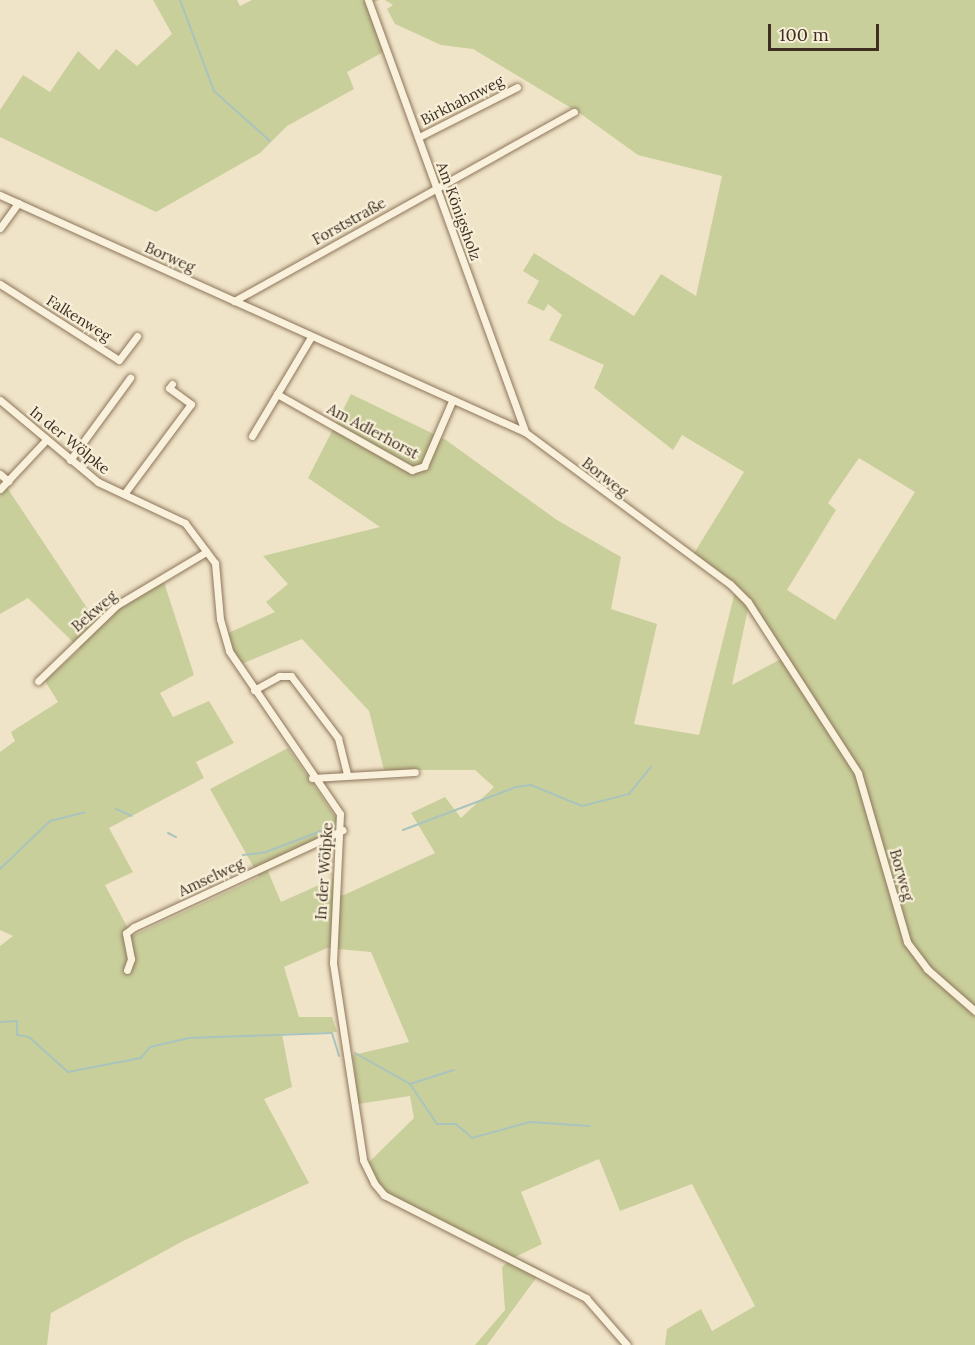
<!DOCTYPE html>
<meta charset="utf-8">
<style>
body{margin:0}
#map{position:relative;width:975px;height:1345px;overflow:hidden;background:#f0e4c8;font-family:Lora,serif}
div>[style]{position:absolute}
.green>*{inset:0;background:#c9cf9b}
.stream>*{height:2px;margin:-1px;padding:0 1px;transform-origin:1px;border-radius:1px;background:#a9c4bc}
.roads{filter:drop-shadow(0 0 2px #8d765c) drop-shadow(0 0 2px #8d765c)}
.minor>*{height:7px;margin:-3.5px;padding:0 3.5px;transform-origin:3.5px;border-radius:3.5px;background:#faf1dc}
span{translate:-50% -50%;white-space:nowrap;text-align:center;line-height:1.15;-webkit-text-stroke:4.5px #f7eed8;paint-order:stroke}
.street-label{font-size:15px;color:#3d2e20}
.scale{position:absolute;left:768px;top:24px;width:111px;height:27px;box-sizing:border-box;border:3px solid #3d2e20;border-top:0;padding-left:8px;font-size:18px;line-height:21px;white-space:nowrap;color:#3d2e20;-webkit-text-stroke:4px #f7eed8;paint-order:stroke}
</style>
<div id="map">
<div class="green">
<div style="clip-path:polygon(153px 0,237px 0,240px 6px,252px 0,380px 0,367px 4px,385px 51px,347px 72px,354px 89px,287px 126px,260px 153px,156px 212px,0 137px,0 110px,23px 75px,50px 92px,78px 51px,99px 70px,116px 49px,137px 66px,172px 34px)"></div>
<div style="clip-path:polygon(evenodd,385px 0,975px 0,975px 1345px,665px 1345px,667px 1329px,701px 1309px,712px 1331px,755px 1306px,692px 1184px,620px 1211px,599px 1159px,521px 1192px,542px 1244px,515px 1257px,542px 1270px,487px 1345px,475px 1345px,505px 1310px,502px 1267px,511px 1259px,382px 1197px,370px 1184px,363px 1168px,414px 1118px,410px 1096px,358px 1104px,353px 1055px,409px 1042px,371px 952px,327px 948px,284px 967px,299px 1017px,332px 1017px,337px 1032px,282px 1034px,292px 1087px,264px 1099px,309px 1183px,185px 1240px,51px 1313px,47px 1345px,0 1345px,0 946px,13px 936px,0 930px,0 752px,15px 741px,11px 732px,58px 702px,45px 681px,80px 649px,28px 598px,0 614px,0 492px,6px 486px,91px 614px,164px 582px,194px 675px,160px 693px,173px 717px,209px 701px,234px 743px,196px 762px,204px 778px,109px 828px,133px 872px,105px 885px,132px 936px,259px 877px,210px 789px,288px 748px,346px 832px,267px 869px,281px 902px,339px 876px,336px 896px,344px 895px,435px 853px,411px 813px,445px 797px,461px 818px,494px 787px,475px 770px,384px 770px,369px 711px,302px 639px,239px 665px,226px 634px,275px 612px,266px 602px,288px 584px,263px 556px,380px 527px,308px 478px,351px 394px,446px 440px,557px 520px,621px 557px,611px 609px,657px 624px,634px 724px,699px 735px,736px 588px,693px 555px,744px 472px,682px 435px,673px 450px,594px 388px,604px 365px,549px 340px,562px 315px,548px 304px,544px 311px,527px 303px,539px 281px,523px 271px,534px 253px,634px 316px,661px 274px,696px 296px,722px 176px,638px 155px,581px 114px,473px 49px,441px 45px,395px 24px,387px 9px,393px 5px,385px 0,859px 458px,915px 492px,835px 620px,787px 590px,836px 510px,828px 503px,859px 458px,385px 0,748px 609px,781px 659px,732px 685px,748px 609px)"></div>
</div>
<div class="stream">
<div style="left:180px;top:0;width:97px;rotate:69.5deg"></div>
<div style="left:214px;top:91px;width:75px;rotate:41.8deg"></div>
<div style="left:116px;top:809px;width:17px;rotate:24deg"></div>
<div style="left:403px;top:830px;width:121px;rotate:-20.8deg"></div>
<div style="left:516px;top:787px;width:15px;rotate:-8deg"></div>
<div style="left:531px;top:785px;width:55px;rotate:22.4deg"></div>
<div style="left:582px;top:806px;width:49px;rotate:-14.3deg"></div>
<div style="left:629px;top:794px;width:35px;rotate:-51deg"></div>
<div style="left:168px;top:833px;width:9px;rotate:27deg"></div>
<div style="left:243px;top:855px;width:23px;rotate:-7deg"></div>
<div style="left:266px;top:852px;width:59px;rotate:-20.9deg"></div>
<div style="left:0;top:869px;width:69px;rotate:-43.8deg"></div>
<div style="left:50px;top:821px;width:36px;rotate:-14deg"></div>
<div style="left:0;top:1022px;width:17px;rotate:-3deg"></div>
<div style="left:17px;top:1021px;width:14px;rotate:90deg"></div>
<div style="left:17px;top:1035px;width:12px;rotate:9deg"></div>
<div style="left:29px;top:1037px;width:52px;rotate:41.9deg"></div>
<div style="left:68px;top:1072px;width:74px;rotate:-10.9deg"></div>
<div style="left:141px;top:1058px;width:14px;rotate:-51deg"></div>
<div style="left:150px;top:1047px;width:39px;rotate:-13deg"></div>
<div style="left:188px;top:1038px;width:144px;rotate:-2deg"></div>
<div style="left:332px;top:1033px;width:24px;rotate:73deg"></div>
<div style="left:355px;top:1053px;width:63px;rotate:29.4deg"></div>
<div style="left:410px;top:1084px;width:48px;rotate:56deg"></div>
<div style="left:437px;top:1124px;width:19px"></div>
<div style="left:456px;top:1124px;width:21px;rotate:41deg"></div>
<div style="left:472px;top:1138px;width:60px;rotate:-15.4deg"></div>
<div style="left:530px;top:1122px;width:60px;rotate:3.8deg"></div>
<div style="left:410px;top:1084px;width:46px;rotate:-17.7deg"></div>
</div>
<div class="roads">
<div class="minor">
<div style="left:368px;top:0;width:460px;rotate:70deg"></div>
<div style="left:419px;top:137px;width:110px;rotate:-27deg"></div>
<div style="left:0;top:195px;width:576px;rotate:24.3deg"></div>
<div style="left:525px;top:432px;width:255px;rotate:36.6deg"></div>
<div style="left:730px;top:584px;width:25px;rotate:45deg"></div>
<div style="left:748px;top:602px;width:203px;rotate:57.2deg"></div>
<div style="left:858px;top:773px;width:176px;rotate:73.8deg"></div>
<div style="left:907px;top:942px;width:34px;rotate:53deg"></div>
<div style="left:927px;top:969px;width:64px;rotate:41.2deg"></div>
<div style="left:0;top:228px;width:31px;rotate:-54deg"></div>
<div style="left:0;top:284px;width:141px;rotate:32.6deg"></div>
<div style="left:119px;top:360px;width:30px;rotate:-53deg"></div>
<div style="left:234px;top:301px;width:389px;rotate:-29.1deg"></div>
<div style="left:311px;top:337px;width:66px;rotate:120.8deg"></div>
<div style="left:277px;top:394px;width:155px;rotate:29.4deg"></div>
<div style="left:412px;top:470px;width:13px;rotate:-18deg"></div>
<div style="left:424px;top:466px;width:71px;rotate:-66.7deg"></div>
<div style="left:0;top:400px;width:128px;rotate:39.9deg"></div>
<div style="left:98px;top:482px;width:96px;rotate:25.2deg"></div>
<div style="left:185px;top:523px;width:50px;rotate:53.1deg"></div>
<div style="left:215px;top:563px;width:56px;rotate:84.9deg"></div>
<div style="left:220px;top:619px;width:33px;rotate:74deg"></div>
<div style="left:229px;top:651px;width:197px;rotate:55.7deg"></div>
<div style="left:340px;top:814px;width:149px;rotate:92.7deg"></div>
<div style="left:333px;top:963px;width:199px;rotate:81.3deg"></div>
<div style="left:363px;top:1160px;width:25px;rotate:64deg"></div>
<div style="left:374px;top:1183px;width:16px;rotate:50deg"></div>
<div style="left:384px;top:1195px;width:227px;rotate:27deg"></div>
<div style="left:586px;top:1298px;width:62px;rotate:48.9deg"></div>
<div style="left:252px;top:436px;width:49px;rotate:-59.2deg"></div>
<div style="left:70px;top:460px;width:102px;rotate:-53.8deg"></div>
<div style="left:0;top:474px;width:11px;rotate:41deg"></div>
<div style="left:0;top:489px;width:67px;rotate:-46.8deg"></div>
<div style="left:124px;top:494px;width:112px;rotate:-53.3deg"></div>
<div style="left:191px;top:404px;width:27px;rotate:-144deg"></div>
<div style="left:169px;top:388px;width:5px;rotate:-53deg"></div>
<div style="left:38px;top:681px;width:110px;rotate:-43.9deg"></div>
<div style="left:117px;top:605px;width:104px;rotate:-30.8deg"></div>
<div style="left:254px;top:690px;width:29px;rotate:-29deg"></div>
<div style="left:279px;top:676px;width:12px"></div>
<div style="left:291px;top:676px;width:78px;rotate:52.8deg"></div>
<div style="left:338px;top:738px;width:36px;rotate:76deg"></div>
<div style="left:312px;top:778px;width:103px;rotate:-3.3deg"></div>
<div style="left:127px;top:970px;width:12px;rotate:-70deg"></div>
<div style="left:131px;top:959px;width:26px;rotate:-101deg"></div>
<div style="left:126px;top:933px;width:10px;rotate:-37deg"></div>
<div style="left:134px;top:927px;width:230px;rotate:-24.9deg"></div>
</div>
</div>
<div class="street-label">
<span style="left:462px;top:100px;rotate:-27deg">Birkhahnweg</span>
<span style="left:459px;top:211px;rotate:70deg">Am Königsholz</span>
<span style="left:349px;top:221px;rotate:-29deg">Forststraße</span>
<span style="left:170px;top:257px;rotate:24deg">Borweg</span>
<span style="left:79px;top:318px;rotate:32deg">Falkenweg</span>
<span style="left:373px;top:431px;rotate:28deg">Am Adlerhorst</span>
<span style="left:70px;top:440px;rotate:39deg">In der Wölpke</span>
<span style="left:605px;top:477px;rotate:38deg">Borweg</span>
<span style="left:94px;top:611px;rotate:-41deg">Bekweg</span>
<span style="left:324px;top:871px;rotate:-86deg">In der Wölpke</span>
<span style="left:902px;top:875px;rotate:74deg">Borweg</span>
<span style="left:211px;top:877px;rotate:-25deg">Amselweg</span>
</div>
<div class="scale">100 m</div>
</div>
